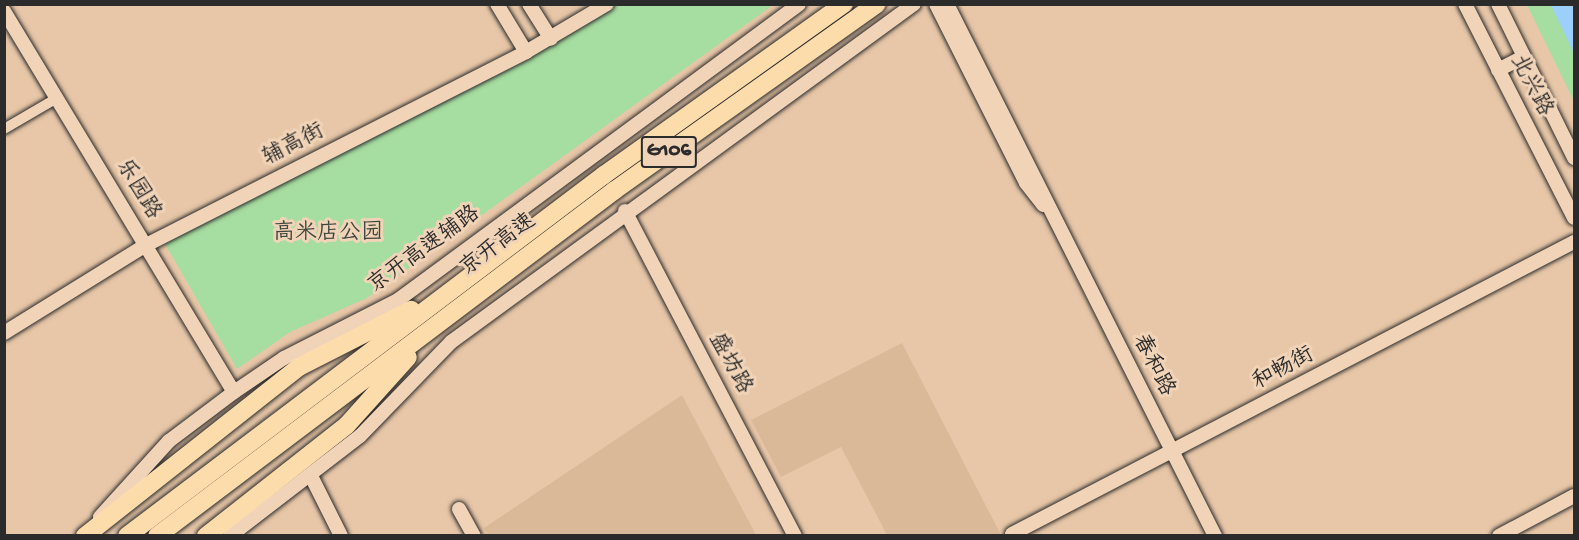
<!DOCTYPE html>
<meta charset="utf-8">
<style>
body{margin:0}
#map{position:relative;width:1579px;height:540px;overflow:hidden;background:#e8c7a8;font-family:"Gochi Hand","LXGW WenKai TC",sans-serif}
div>[style]{position:absolute}
.built>*{inset:0;background:#dab999}
.green>*{inset:0;background:#a6dda0}
.water>*{inset:0;background:#9ccffa}
.roads{filter:drop-shadow(0 0 2px #2b2b2b) drop-shadow(0 0 2px #2b2b2b)}
.street>*{height:10px;margin:-5px;padding:0 5px;transform-origin:5px;border-radius:5px;background:#f1d4b8}
.secondary>*{height:14px;margin:-7px;padding:0 7px;transform-origin:7px;border-radius:7px;background:#f1d4b8}
.highway>*{height:18px;margin:-9px;padding:0 9px;transform-origin:9px;border-radius:9px;background:#fddcac}
span{translate:-50% -50%;white-space:nowrap;text-align:center;line-height:1.15;-webkit-text-stroke:6px #f1d4b8;paint-order:stroke}
.shield-label span{padding:2px 4px;background:#f1d4b8;border:2px solid;border-radius:4px;-webkit-text-stroke-width:0}
.shield-label{font-size:21px;color:#2b2b2b;font-weight:700}
.street-label{font-size:22px;color:#2b2b2b}
.park-label{font-size:22px;color:#3d463d}
.frame{position:absolute;inset:0;border:6px solid #2b2b2b;pointer-events:none}
</style>
<div id="map">
<div class="built">
<div style="clip-path:polygon(902px 343px,1001px 535px,887px 535px,841px 447px,781px 477px,751px 420px)"></div>
<div style="clip-path:polygon(682px 395px,756px 535px,488px 535px,484px 528px)"></div>
</div>
<div class="green">
<div style="clip-path:polygon(607px 5px,773px 5px,367px 298px,290px 332px,237px 369px,161px 237px)"></div>
<div style="clip-path:polygon(1527px 5px,1574px 5px,1574px 101px)"></div>
</div>
<div class="water">
<div style="clip-path:polygon(1551px 5px,1574px 5px,1574px 53px)"></div>
</div>
<div class="roads">
<div class="street">
<div style="left:4px;top:129px;width:61px;rotate:-30.3deg"></div>
</div>
<div class="secondary">
<div style="left:497px;top:4px;width:56px;rotate:58.9deg"></div>
<div style="left:529px;top:4px;width:41px;rotate:57.8deg"></div>
<div style="left:936px;top:4px;width:200px;rotate:63.3deg"></div>
<div style="left:1026px;top:183px;width:28px;rotate:52deg"></div>
<div style="left:947px;top:4px;width:596px;rotate:63.26deg"></div>
<div style="left:1465px;top:4px;width:240px;rotate:63deg"></div>
<div style="left:1498px;top:4px;width:172px;rotate:63.7deg"></div>
<div style="left:4px;top:11px;width:445px;rotate:58.9deg"></div>
<div style="left:1498px;top:70px;width:29px;rotate:-27deg"></div>
<div style="left:625px;top:211px;width:367px;rotate:62.4deg"></div>
<div style="left:4px;top:333px;width:167px;rotate:-31.8deg"></div>
<div style="left:146px;top:245px;width:426px;rotate:-26.9deg"></div>
<div style="left:526px;top:52px;width:94px;rotate:-30.7deg"></div>
<div style="left:311px;top:476px;width:67px;rotate:63.4deg"></div>
<div style="left:459px;top:509px;width:31px;rotate:61deg"></div>
<div style="left:100px;top:517px;width:103px;rotate:-47.8deg"></div>
<div style="left:169px;top:441px;width:81px;rotate:-37deg"></div>
<div style="left:234px;top:392px;width:60px;rotate:-34.2deg"></div>
<div style="left:284px;top:358px;width:128px;rotate:-27deg"></div>
<div style="left:398px;top:300px;width:498px;rotate:-36.4deg"></div>
<div style="left:1012px;top:534px;width:633px;rotate:-27.46deg"></div>
<div style="left:230px;top:536px;width:164px;rotate:-37.6deg"></div>
<div style="left:360px;top:436px;width:131px;rotate:-45.9deg"></div>
<div style="left:451px;top:342px;width:573px;rotate:-36.13deg"></div>
<div style="left:1499px;top:536px;width:85px;rotate:-28.1deg"></div>
</div>
<div class="highway">
<div style="left:85px;top:536px;width:273px;rotate:-38.3deg"></div>
<div style="left:299px;top:367px;width:126px;rotate:-27deg"></div>
<div style="left:127px;top:536px;width:598px;rotate:-37.12deg"></div>
<div style="left:604px;top:175px;width:295px;rotate:-35.5deg"></div>
<div style="left:157px;top:536px;width:574px;rotate:-37.07deg"></div>
<div style="left:615px;top:190px;width:321px;rotate:-35.4deg"></div>
<div style="left:206px;top:536px;width:179px;rotate:-38.2deg"></div>
<div style="left:347px;top:425px;width:91px;rotate:-48.1deg"></div>
</div>
</div>
<div class="shield-label">
<span style="left:669px;top:152px">G106</span>
</div>
<div class="street-label">
<span style="left:1530px;top:86px;rotate:63deg">北兴路</span>
<span style="left:294px;top:146px;rotate:-27deg">辅高街</span>
<span style="left:137px;top:190px;rotate:59deg">乐园路</span>
<span style="left:499px;top:246px;rotate:-37deg">京开高速</span>
<span style="left:425px;top:251px;rotate:-36deg">京开高速辅路</span>
<span style="left:729px;top:364px;rotate:62deg">盛坊路</span>
<span style="left:1152px;top:366px;rotate:63deg">春和路</span>
<span style="left:1284px;top:370px;rotate:-28deg">和畅街</span>
</div>
<div class="park-label">
<span style="left:328px;top:235px">高米店公园</span>
</div>
<div class="frame"></div>
</div>
